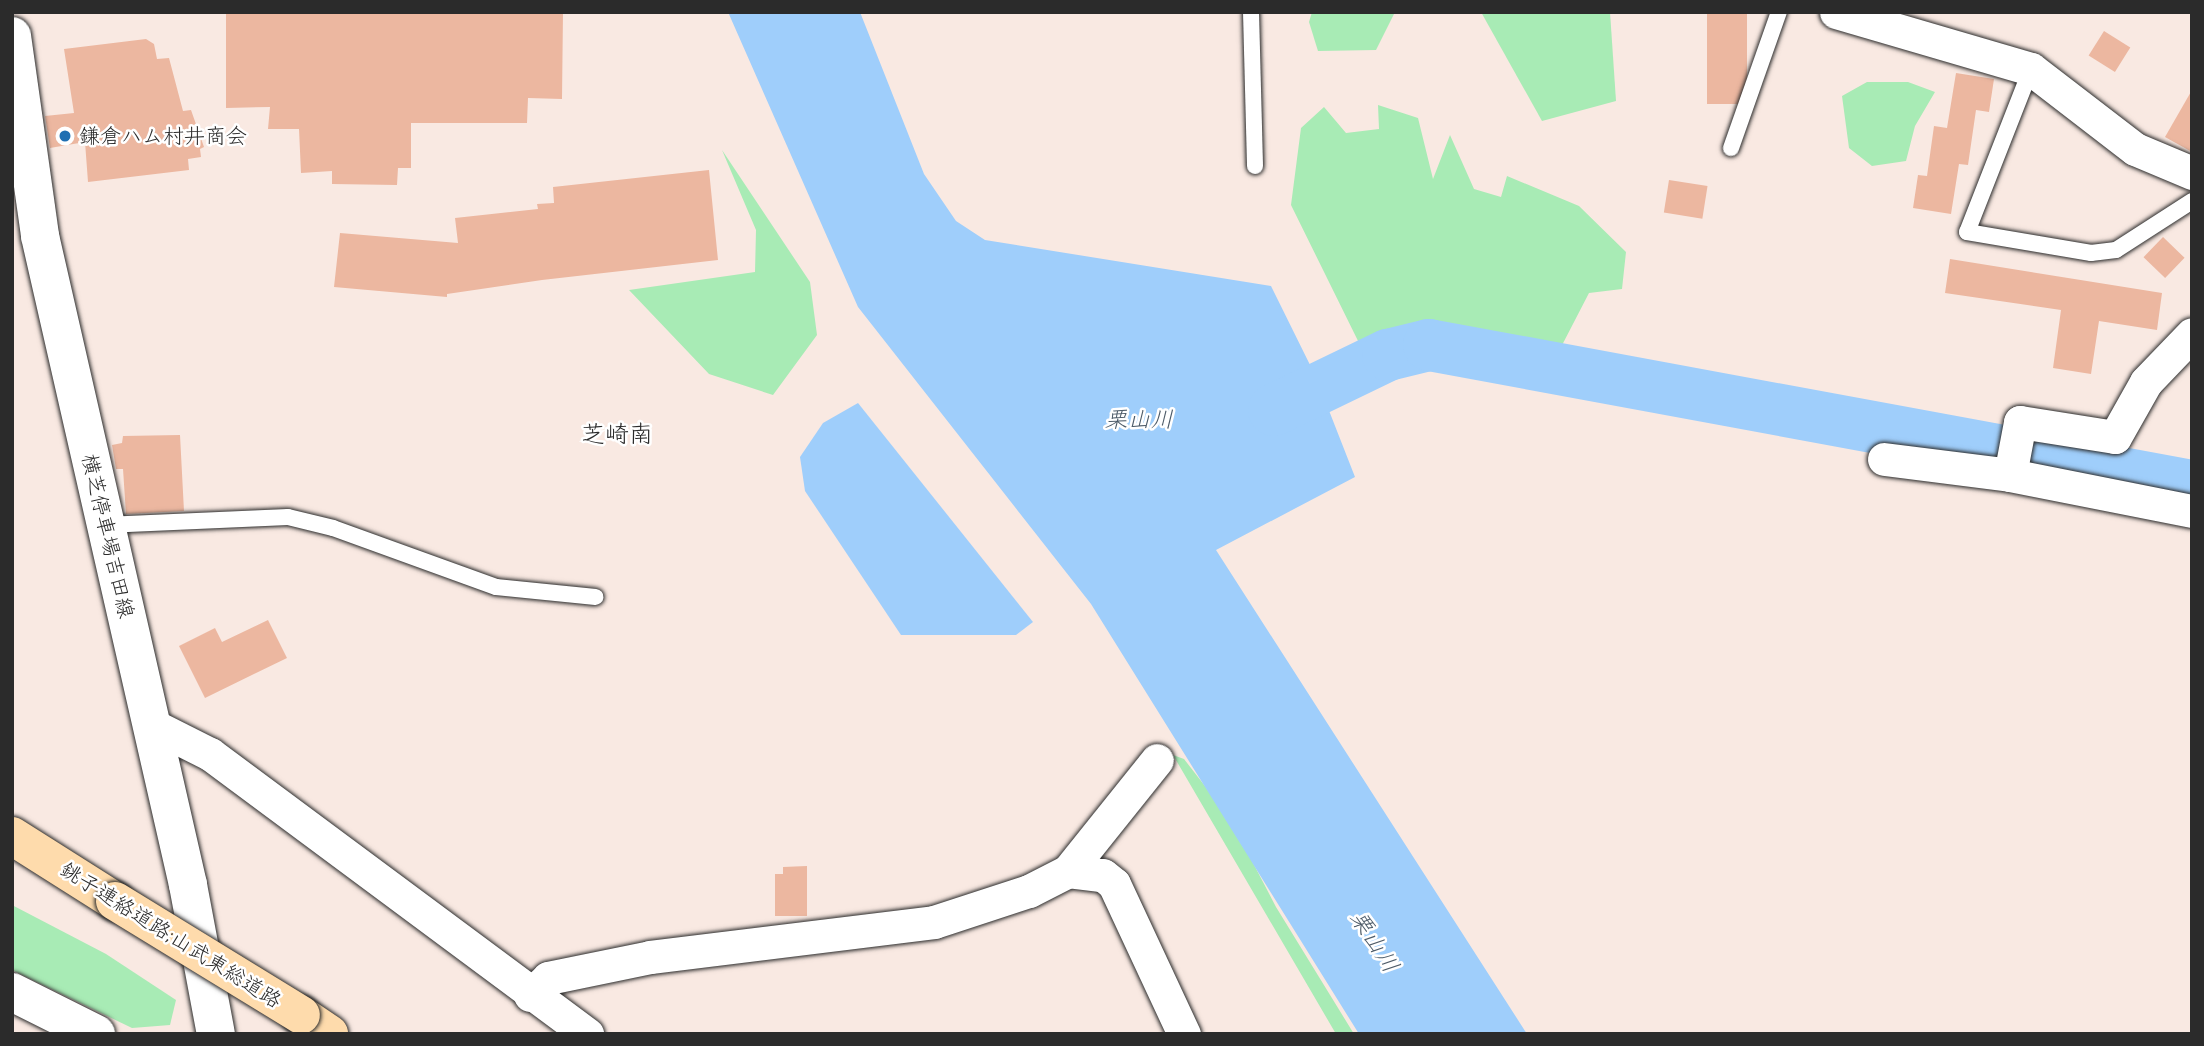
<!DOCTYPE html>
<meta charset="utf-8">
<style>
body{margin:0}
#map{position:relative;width:2204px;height:1046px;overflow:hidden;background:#f9e9e2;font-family:"Comic Neue","Klee One",sans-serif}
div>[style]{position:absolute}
.green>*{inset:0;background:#a8ebb5}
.water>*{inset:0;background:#9fcefb}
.river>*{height:52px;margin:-26px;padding:0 26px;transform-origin:26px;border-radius:26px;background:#9fcefb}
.building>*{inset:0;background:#ecb7a0;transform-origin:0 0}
.roads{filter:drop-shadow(0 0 2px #2b2b2b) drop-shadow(0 0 2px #2b2b2b)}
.service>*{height:16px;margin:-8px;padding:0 8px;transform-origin:8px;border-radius:8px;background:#fff}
.minor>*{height:33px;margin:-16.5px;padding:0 16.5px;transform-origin:16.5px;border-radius:16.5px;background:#fff}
.tertiary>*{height:38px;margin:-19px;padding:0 19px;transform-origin:19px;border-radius:19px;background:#fff}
.secondary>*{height:38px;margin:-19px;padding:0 19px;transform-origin:19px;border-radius:19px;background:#fff}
.motorway>*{height:38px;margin:-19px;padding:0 19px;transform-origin:19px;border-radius:19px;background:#fedbac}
.bridges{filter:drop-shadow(0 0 2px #2b2b2b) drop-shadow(0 0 2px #2b2b2b)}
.motorway-bridge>*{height:38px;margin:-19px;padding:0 19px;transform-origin:19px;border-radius:19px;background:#fedbac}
.dots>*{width:19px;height:19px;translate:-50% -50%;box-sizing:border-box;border:4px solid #fff;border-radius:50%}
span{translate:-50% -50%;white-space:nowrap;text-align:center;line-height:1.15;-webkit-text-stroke:5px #fff;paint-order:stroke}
.poi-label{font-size:21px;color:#2b2b2b}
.left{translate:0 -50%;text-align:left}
.street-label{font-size:21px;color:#2b2b2b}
.water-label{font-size:23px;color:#4e5c69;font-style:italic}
.quarter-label{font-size:24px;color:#2b2b2b}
.frame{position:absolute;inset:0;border:14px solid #2b2b2b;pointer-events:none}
</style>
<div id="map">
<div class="green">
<div style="clip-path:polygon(1312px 12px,1395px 12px,1376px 50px,1318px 51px,1309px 22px)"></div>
<div style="clip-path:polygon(1481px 12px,1610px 12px,1616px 101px,1542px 121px)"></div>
<div style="clip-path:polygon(1867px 82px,1908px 82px,1935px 92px,1915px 126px,1906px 161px,1872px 166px,1849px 148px,1842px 96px)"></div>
<div style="clip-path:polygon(1378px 105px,1418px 118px,1433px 179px,1450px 135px,1474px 189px,1501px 197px,1507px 176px,1579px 206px,1626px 252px,1622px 289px,1589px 293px,1559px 351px,1441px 336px,1362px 349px,1291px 205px,1301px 128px,1324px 107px,1346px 133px,1379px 129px)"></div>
<div style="clip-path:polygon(722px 150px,810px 282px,817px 335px,773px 395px,709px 374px,629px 290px,755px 272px,756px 230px)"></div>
<div style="clip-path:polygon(1173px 755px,1184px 759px,1229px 817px,1276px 907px,1354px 1034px,1336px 1034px)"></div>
<div style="clip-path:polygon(12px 905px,106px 954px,176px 1000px,170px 1025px,132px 1028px,12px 970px)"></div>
</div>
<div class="water">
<div style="clip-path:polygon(728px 12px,860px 12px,924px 174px,956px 221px,985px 240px,1271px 286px,1314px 373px,1335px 367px,1345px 392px,1328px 408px,1355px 477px,1216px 550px,1527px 1034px,1359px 1034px,1091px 604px,858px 307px)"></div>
<div style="clip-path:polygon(858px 403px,1033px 622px,1016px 635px,901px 635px,805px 491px,800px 457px,823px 423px)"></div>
</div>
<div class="river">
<div style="left:1274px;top:410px;width:127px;rotate:-25.8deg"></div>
<div style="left:1388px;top:355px;width:42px;rotate:-13.7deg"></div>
<div style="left:1429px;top:345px;width:776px;rotate:10.47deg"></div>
</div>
<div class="building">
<div style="clip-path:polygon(226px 12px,563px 12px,562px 99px,528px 98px,527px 123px,411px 123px,411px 168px,398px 168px,397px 185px,332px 184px,332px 171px,301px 173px,299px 129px,268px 129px,270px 107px,226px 108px)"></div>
<div style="left:1707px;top:12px;width:40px;height:92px"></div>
<div style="left:2104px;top:31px;width:31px;height:29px;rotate:32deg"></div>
<div style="clip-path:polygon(146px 39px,154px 44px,157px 59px,169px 58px,183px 111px,191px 110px,204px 147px,200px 149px,201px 157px,188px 159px,189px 170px,88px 182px,85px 142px,50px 148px,45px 116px,74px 113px,64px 49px)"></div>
<div style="clip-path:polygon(1956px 73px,1994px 79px,1989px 112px,1976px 110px,1968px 165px,1959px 164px,1951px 214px,1913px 208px,1918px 175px,1927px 176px,1934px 126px,1947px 128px)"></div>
<div style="clip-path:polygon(2192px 90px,2192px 152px,2165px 137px)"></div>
<div style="clip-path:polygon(709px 170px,718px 260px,542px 280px,447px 294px,447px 297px,334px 287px,340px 233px,458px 243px,455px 218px,538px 209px,537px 204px,554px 203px,553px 187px)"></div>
<div style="left:1669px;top:180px;width:39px;height:33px;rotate:9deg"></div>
<div style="left:2163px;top:237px;width:30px;height:28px;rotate:44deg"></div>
<div style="clip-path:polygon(1950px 259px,2162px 293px,2157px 330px,2099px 321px,2091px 374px,2053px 368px,2061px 310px,1945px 293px)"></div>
<div style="clip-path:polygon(180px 435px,184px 511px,126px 514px,123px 469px,116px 469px,112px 445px,122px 443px,123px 436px)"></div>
<div style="clip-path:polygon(268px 620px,287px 658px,205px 698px,179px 646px,215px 628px,222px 642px)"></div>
<div style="clip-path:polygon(807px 866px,807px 916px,775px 916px,775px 874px,783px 874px,783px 867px)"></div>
</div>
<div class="roads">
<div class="service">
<div style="left:1251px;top:12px;width:154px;rotate:88.5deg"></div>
<div style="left:2031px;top:69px;width:175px;rotate:111.4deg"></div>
<div style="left:1967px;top:232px;width:126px;rotate:9.6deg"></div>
<div style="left:2091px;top:253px;width:25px;rotate:-7deg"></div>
<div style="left:2116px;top:250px;width:90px;rotate:-32.8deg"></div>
<div style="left:1731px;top:148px;width:144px;rotate:-70.6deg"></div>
<div style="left:105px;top:525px;width:183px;rotate:-2.5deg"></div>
<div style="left:288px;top:517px;width:46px;rotate:13.7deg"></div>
<div style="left:333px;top:528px;width:173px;rotate:19.9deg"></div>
<div style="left:496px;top:587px;width:100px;rotate:5.7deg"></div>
</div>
<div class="minor">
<div style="left:1836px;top:12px;width:203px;rotate:16.3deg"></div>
<div style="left:2031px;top:69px;width:131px;rotate:37.6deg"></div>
<div style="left:2135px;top:149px;width:62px;rotate:22.8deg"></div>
<div style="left:1884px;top:459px;width:127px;rotate:7.2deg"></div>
<div style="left:2010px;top:475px;width:186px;rotate:11.2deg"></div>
<div style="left:2010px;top:475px;width:54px;rotate:-79.3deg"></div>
<div style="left:2020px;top:422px;width:96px;rotate:9deg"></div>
<div style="left:2115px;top:437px;width:63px;rotate:-60.6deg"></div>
<div style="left:2146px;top:382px;width:66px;rotate:-46.2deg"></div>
<div style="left:150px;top:724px;width:67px;rotate:26.6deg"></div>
<div style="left:210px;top:754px;width:470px;rotate:36.6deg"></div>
<div style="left:1068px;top:871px;width:35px;rotate:7deg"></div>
<div style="left:1103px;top:875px;width:14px;rotate:39deg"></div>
<div style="left:1114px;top:884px;width:166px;rotate:65deg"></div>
<div style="left:530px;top:995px;width:25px;rotate:-43deg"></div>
<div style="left:548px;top:978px;width:104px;rotate:-11.6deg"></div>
<div style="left:650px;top:957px;width:286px;rotate:-7deg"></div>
<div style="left:934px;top:922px;width:100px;rotate:-18.1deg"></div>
<div style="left:1029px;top:891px;width:44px;rotate:-27.1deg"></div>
<div style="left:1068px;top:871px;width:142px;rotate:-51.3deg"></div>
</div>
<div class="tertiary">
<div style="left:12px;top:992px;width:94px;rotate:26.6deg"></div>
</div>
<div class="secondary">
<div style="left:12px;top:36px;width:202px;rotate:82deg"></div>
<div style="left:40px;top:236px;width:666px;rotate:77.15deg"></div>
<div style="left:188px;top:885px;width:152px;rotate:79.4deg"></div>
</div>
<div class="motorway">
<div style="left:12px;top:836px;width:122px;rotate:32.3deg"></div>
<div style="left:301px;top:1015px;width:34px;rotate:34deg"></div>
</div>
</div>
<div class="bridges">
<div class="motorway-bridge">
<div style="left:115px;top:901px;width:218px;rotate:31.5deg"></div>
</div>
</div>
<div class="dots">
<div style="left:65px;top:136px;background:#1f6fb2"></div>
</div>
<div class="poi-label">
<span class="left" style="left:79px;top:136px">鎌倉ハム村井商会</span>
</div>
<div class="street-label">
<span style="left:108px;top:536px;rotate:77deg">横芝停車場吉田線</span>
<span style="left:171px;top:935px;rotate:32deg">銚子連絡道路;山武東総道路</span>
</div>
<div class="water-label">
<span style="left:1139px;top:420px">栗山川</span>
<span style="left:1374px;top:942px;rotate:57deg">栗山川</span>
</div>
<div class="quarter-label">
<span style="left:617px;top:435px">芝崎南</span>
</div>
<div class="frame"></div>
</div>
